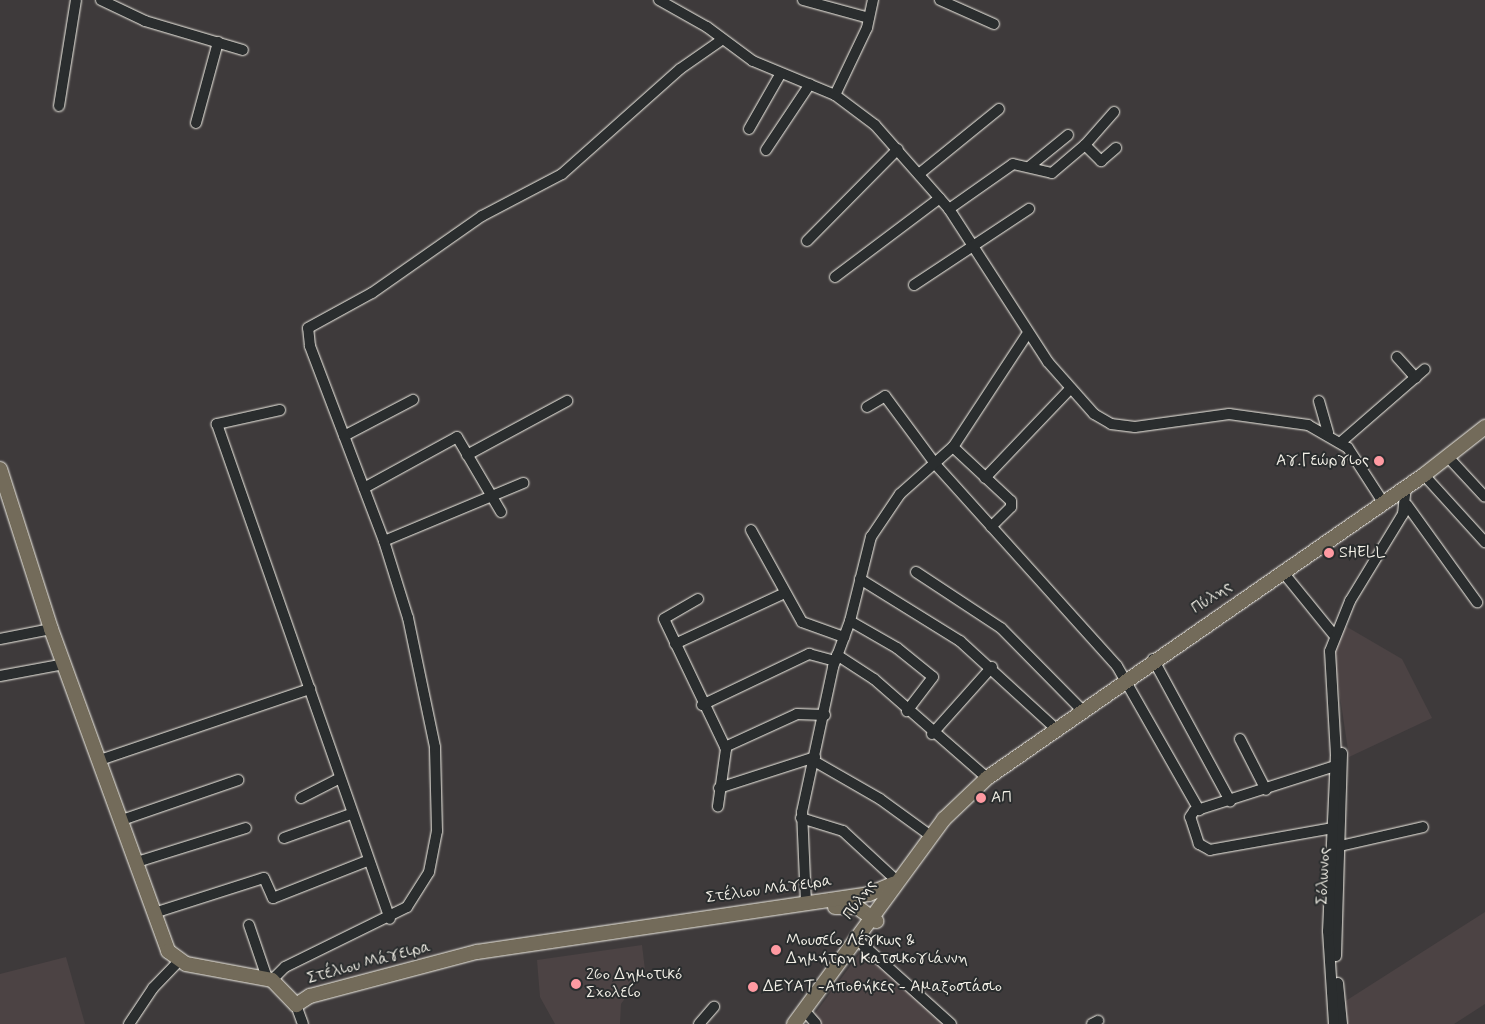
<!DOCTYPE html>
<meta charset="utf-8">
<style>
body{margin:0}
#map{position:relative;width:1485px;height:1024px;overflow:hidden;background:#3e3a3b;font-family:Mynerve,sans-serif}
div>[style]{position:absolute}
.built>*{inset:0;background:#4c4344}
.roads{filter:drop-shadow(0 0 1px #f4f1e8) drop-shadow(0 0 1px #f4f1e8)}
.minor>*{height:10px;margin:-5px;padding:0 5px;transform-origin:5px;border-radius:5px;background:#2a2d2e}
.major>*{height:14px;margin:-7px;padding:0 7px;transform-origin:7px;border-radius:7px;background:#736b5a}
.dots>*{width:14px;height:14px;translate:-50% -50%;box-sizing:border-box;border:2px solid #2a2d2e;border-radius:50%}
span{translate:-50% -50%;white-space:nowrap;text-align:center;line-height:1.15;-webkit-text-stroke:4px #2a2d2e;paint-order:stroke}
.poi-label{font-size:16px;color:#f4f1e8}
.right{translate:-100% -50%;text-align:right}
.left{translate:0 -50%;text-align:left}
.street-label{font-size:16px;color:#f4f1e8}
</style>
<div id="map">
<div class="built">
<div style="clip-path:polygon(1342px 624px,1402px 659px,1432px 718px,1349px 757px,1334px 656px)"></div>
<div style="clip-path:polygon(1485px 912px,1485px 1004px,1454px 1024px,1346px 1024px,1344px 1002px)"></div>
<div style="clip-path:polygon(642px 945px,645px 970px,621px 1004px,620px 1024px,555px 1024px,540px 997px,537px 960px)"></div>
<div style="clip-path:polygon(863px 949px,946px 1024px,821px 1024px,813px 1016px)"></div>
<div style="clip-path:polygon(66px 957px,85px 1024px,0 1024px,0 974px)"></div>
</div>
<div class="roads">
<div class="minor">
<div style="left:101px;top:0;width:49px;rotate:25.5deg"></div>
<div style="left:145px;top:21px;width:102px;rotate:16.5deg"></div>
<div style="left:659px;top:0;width:55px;rotate:29.4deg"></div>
<div style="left:707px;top:27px;width:57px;rotate:36.5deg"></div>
<div style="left:753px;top:61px;width:89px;rotate:22.5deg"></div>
<div style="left:835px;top:95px;width:50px;rotate:36.9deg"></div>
<div style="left:875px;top:125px;width:112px;rotate:48.6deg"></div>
<div style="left:949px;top:209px;width:182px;rotate:57.1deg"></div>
<div style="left:1048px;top:362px;width:69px;rotate:48.5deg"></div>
<div style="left:1094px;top:414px;width:20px;rotate:30deg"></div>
<div style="left:1111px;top:424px;width:24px;rotate:7deg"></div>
<div style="left:1135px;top:427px;width:95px;rotate:-7.9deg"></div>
<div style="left:1229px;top:414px;width:80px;rotate:7.9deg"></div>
<div style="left:1308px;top:425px;width:46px;rotate:29.9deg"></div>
<div style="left:1348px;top:448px;width:64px;rotate:57.1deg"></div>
<div style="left:803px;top:0;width:68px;rotate:15.3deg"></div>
<div style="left:940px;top:0;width:59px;rotate:24deg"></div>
<div style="left:835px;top:95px;width:74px;rotate:-64.5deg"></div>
<div style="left:867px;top:28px;width:29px;rotate:-78deg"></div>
<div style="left:59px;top:106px;width:107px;rotate:-80.9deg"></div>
<div style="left:196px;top:123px;width:84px;rotate:-74.8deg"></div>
<div style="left:749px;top:129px;width:64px;rotate:-60.3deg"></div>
<div style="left:1085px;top:145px;width:23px;rotate:45deg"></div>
<div style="left:1101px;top:161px;width:20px;rotate:-41deg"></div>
<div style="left:766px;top:150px;width:79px;rotate:-56.3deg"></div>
<div style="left:1030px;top:166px;width:49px;rotate:-39.2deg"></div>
<div style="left:919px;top:174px;width:103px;rotate:-39.1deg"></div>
<div style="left:949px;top:209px;width:78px;rotate:-35.1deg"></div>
<div style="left:1013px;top:164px;width:40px;rotate:13deg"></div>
<div style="left:1052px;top:173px;width:43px;rotate:-40.3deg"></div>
<div style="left:1085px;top:145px;width:44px;rotate:-48.7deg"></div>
<div style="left:807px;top:241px;width:129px;rotate:-45.3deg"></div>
<div style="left:835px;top:277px;width:131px;rotate:-37deg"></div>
<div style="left:914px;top:285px;width:138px;rotate:-33.5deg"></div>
<div style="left:1397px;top:357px;width:28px;rotate:48deg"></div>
<div style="left:1319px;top:401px;width:33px;rotate:74deg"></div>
<div style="left:867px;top:407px;width:21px;rotate:-31deg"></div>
<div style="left:885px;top:396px;width:86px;rotate:53.5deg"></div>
<div style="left:936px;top:465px;width:270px;rotate:48deg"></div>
<div style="left:1117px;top:666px;width:166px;rotate:60.3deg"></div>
<div style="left:280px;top:410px;width:65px;rotate:167.5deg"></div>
<div style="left:217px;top:424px;width:524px;rotate:70.74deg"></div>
<div style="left:344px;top:436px;width:78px;rotate:-27.6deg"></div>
<div style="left:1341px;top:442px;width:111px;rotate:-41deg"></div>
<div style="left:953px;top:447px;width:79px;rotate:43deg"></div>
<div style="left:1011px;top:501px;width:6px;rotate:90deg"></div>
<div style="left:1011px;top:507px;width:28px;rotate:135deg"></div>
<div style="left:467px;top:455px;width:114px;rotate:-28.4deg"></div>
<div style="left:1448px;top:457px;width:54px;rotate:47.2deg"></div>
<div style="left:1424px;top:475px;width:91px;rotate:47.7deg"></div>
<div style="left:985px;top:478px;width:123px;rotate:-46.3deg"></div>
<div style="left:364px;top:488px;width:106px;rotate:-28.7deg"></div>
<div style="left:457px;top:437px;width:87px;rotate:59.6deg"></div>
<div style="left:1407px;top:505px;width:120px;rotate:54.2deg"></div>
<div style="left:751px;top:530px;width:105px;rotate:61deg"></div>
<div style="left:802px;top:622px;width:45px;rotate:19.7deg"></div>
<div style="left:384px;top:541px;width:151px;rotate:-22.6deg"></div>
<div style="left:1282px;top:571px;width:82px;rotate:50.9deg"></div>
<div style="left:916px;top:572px;width:102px;rotate:33.4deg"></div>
<div style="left:1001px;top:628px;width:115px;rotate:45.4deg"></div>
<div style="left:860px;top:579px;width:118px;rotate:31.8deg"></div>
<div style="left:960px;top:641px;width:129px;rotate:42.5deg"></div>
<div style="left:698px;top:599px;width:39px;rotate:150deg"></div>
<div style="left:664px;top:619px;width:144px;rotate:64.5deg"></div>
<div style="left:726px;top:749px;width:58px;rotate:98deg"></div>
<div style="left:850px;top:621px;width:54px;rotate:29.9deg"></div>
<div style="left:897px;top:648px;width:46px;rotate:38.9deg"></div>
<div style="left:933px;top:677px;width:43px;rotate:127.4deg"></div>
<div style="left:0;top:639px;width:52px;rotate:-11.1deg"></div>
<div style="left:675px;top:644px;width:121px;rotate:-24.9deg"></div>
<div style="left:837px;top:655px;width:44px;rotate:33deg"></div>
<div style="left:874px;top:679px;width:150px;rotate:41.2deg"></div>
<div style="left:1153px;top:659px;width:162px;rotate:61.5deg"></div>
<div style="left:0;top:676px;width:65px;rotate:-10.6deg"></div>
<div style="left:702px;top:705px;width:119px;rotate:-25.5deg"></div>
<div style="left:809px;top:654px;width:27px;rotate:15deg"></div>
<div style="left:932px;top:734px;width:90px;rotate:-48.2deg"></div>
<div style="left:1240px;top:739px;width:57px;rotate:63deg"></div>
<div style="left:725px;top:747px;width:79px;rotate:-24.6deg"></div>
<div style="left:797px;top:714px;width:28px;rotate:2deg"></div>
<div style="left:100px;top:760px;width:222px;rotate:-18.7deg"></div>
<div style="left:814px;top:761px;width:76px;rotate:29.9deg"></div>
<div style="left:880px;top:799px;width:63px;rotate:36deg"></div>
<div style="left:719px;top:788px;width:101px;rotate:-17.9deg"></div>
<div style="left:301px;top:798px;width:44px;rotate:-27.1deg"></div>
<div style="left:801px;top:818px;width:44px;rotate:17.2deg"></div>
<div style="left:843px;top:831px;width:72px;rotate:42.8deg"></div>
<div style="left:122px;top:820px;width:123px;rotate:-19deg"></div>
<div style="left:1333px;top:828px;width:125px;rotate:169.9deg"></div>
<div style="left:1210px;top:850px;width:13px;rotate:-151deg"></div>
<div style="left:1199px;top:844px;width:28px;rotate:-108deg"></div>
<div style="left:1190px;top:817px;width:7px;rotate:-56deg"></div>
<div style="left:1194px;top:811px;width:148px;rotate:-17.7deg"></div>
<div style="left:284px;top:838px;width:71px;rotate:-19.7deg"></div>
<div style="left:1340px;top:846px;width:85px;rotate:-12.9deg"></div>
<div style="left:137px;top:862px;width:114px;rotate:-17.3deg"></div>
<div style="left:806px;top:903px;width:91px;rotate:-92.5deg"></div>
<div style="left:802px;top:812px;width:148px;rotate:-77.9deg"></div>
<div style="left:833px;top:667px;width:49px;rotate:-69.7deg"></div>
<div style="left:850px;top:621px;width:87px;rotate:-76deg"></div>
<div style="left:871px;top:537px;width:52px;rotate:-56deg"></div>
<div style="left:900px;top:494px;width:71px;rotate:-41.6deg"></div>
<div style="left:953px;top:447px;width:136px;rotate:-56.7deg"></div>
<div style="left:154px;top:913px;width:115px;rotate:-17.7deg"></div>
<div style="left:264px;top:878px;width:22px;rotate:66deg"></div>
<div style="left:273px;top:898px;width:101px;rotate:-21.5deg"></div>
<div style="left:249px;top:925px;width:56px;rotate:71.2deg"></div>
<div style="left:861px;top:943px;width:121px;rotate:42deg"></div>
<div style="left:1336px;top:956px;width:203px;rotate:-88.3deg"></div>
<div style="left:272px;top:980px;width:18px;rotate:-45deg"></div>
<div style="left:285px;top:967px;width:136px;rotate:-26.2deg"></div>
<div style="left:407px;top:907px;width:41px;rotate:-57.8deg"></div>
<div style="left:429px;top:872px;width:42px;rotate:-79deg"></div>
<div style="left:437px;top:831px;width:84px;rotate:-91.4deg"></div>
<div style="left:435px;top:747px;width:132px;rotate:-101.8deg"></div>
<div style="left:408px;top:618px;width:81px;rotate:-107.3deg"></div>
<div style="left:384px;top:541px;width:209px;rotate:-110.8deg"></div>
<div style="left:310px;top:346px;width:18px;rotate:-96deg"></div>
<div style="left:308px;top:328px;width:73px;rotate:-28.7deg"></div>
<div style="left:372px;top:293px;width:134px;rotate:-35deg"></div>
<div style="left:482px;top:216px;width:90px;rotate:-27.7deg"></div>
<div style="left:562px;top:174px;width:158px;rotate:-41.7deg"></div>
<div style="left:680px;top:69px;width:52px;rotate:-34.9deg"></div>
<div style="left:1338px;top:983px;width:41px;rotate:84.4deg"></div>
<div style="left:296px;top:1005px;width:20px;rotate:70deg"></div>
<div style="left:804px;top:1010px;width:18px;rotate:49deg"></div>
<div style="left:129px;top:1024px;width:43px;rotate:-56.3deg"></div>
<div style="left:153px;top:988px;width:37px;rotate:-46deg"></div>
<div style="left:699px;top:1024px;width:23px;rotate:-49deg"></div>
<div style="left:1092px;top:1024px;width:7px;rotate:-27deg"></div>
<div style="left:1334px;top:1024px;width:93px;rotate:-93.7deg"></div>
<div style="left:1328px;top:931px;width:176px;rotate:-87.4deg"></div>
<div style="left:1336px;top:755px;width:104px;rotate:-93.3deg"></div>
<div style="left:1330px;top:651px;width:54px;rotate:-68.2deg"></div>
<div style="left:1350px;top:601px;width:102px;rotate:-58.7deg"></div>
<div style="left:1403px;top:514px;width:28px;rotate:-84deg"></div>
</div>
<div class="major">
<div style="left:0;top:469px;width:168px;rotate:72.3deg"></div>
<div style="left:51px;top:629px;width:343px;rotate:70deg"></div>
<div style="left:168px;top:951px;width:22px;rotate:36deg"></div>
<div style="left:186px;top:964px;width:87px;rotate:10.5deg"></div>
<div style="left:272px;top:980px;width:35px;rotate:46deg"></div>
<div style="left:835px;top:907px;width:22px"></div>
<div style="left:857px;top:907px;width:24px;rotate:36deg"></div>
<div style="left:296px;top:1005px;width:17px;rotate:-33deg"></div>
<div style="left:310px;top:996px;width:173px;rotate:-14.8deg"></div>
<div style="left:477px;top:952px;width:396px;rotate:-8.4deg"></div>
<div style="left:869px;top:894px;width:26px;rotate:-23deg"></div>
<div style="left:794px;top:1024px;width:254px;rotate:-53.8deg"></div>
<div style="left:944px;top:819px;width:59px;rotate:-43.6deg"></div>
<div style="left:987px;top:778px;width:532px;rotate:-34.74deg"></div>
<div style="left:1424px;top:475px;width:78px;rotate:-38.2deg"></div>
</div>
</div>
<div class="dots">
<div style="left:1379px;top:461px;background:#ff9aa2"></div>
<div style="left:1329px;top:553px;background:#ff9aa2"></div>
<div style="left:981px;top:798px;background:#ff9aa2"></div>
<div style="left:776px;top:950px;background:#ff9aa2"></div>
<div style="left:576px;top:984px;background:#ff9aa2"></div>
<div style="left:753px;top:987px;background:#ff9aa2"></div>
</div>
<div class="poi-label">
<span class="right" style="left:1369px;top:461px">Αγ.Γεώργιος</span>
<span class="left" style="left:1339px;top:553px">SHELL</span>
<span class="left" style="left:991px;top:798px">ΑΠ</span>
<span class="left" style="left:786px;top:950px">Μουσείο Λέγκως &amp;<br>Δημήτρη Κατσικογιάννη</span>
<span class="left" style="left:586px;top:984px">26ο Δημοτικό<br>Σχολείο</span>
<span class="left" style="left:763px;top:987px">ΔΕΥΑΤ -Αποθήκες - Αμαξοστάσιο</span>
</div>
<div class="street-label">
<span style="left:1212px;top:598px;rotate:-34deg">Πύλης</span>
<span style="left:1324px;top:876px;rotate:-87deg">Σόλωνος</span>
<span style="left:769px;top:890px;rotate:-8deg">Στέλιου Μάγειρα</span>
<span style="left:860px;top:900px;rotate:-54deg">Πύλης</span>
<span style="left:369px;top:963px;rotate:-15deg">Στέλιου Μάγειρα</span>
</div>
</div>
